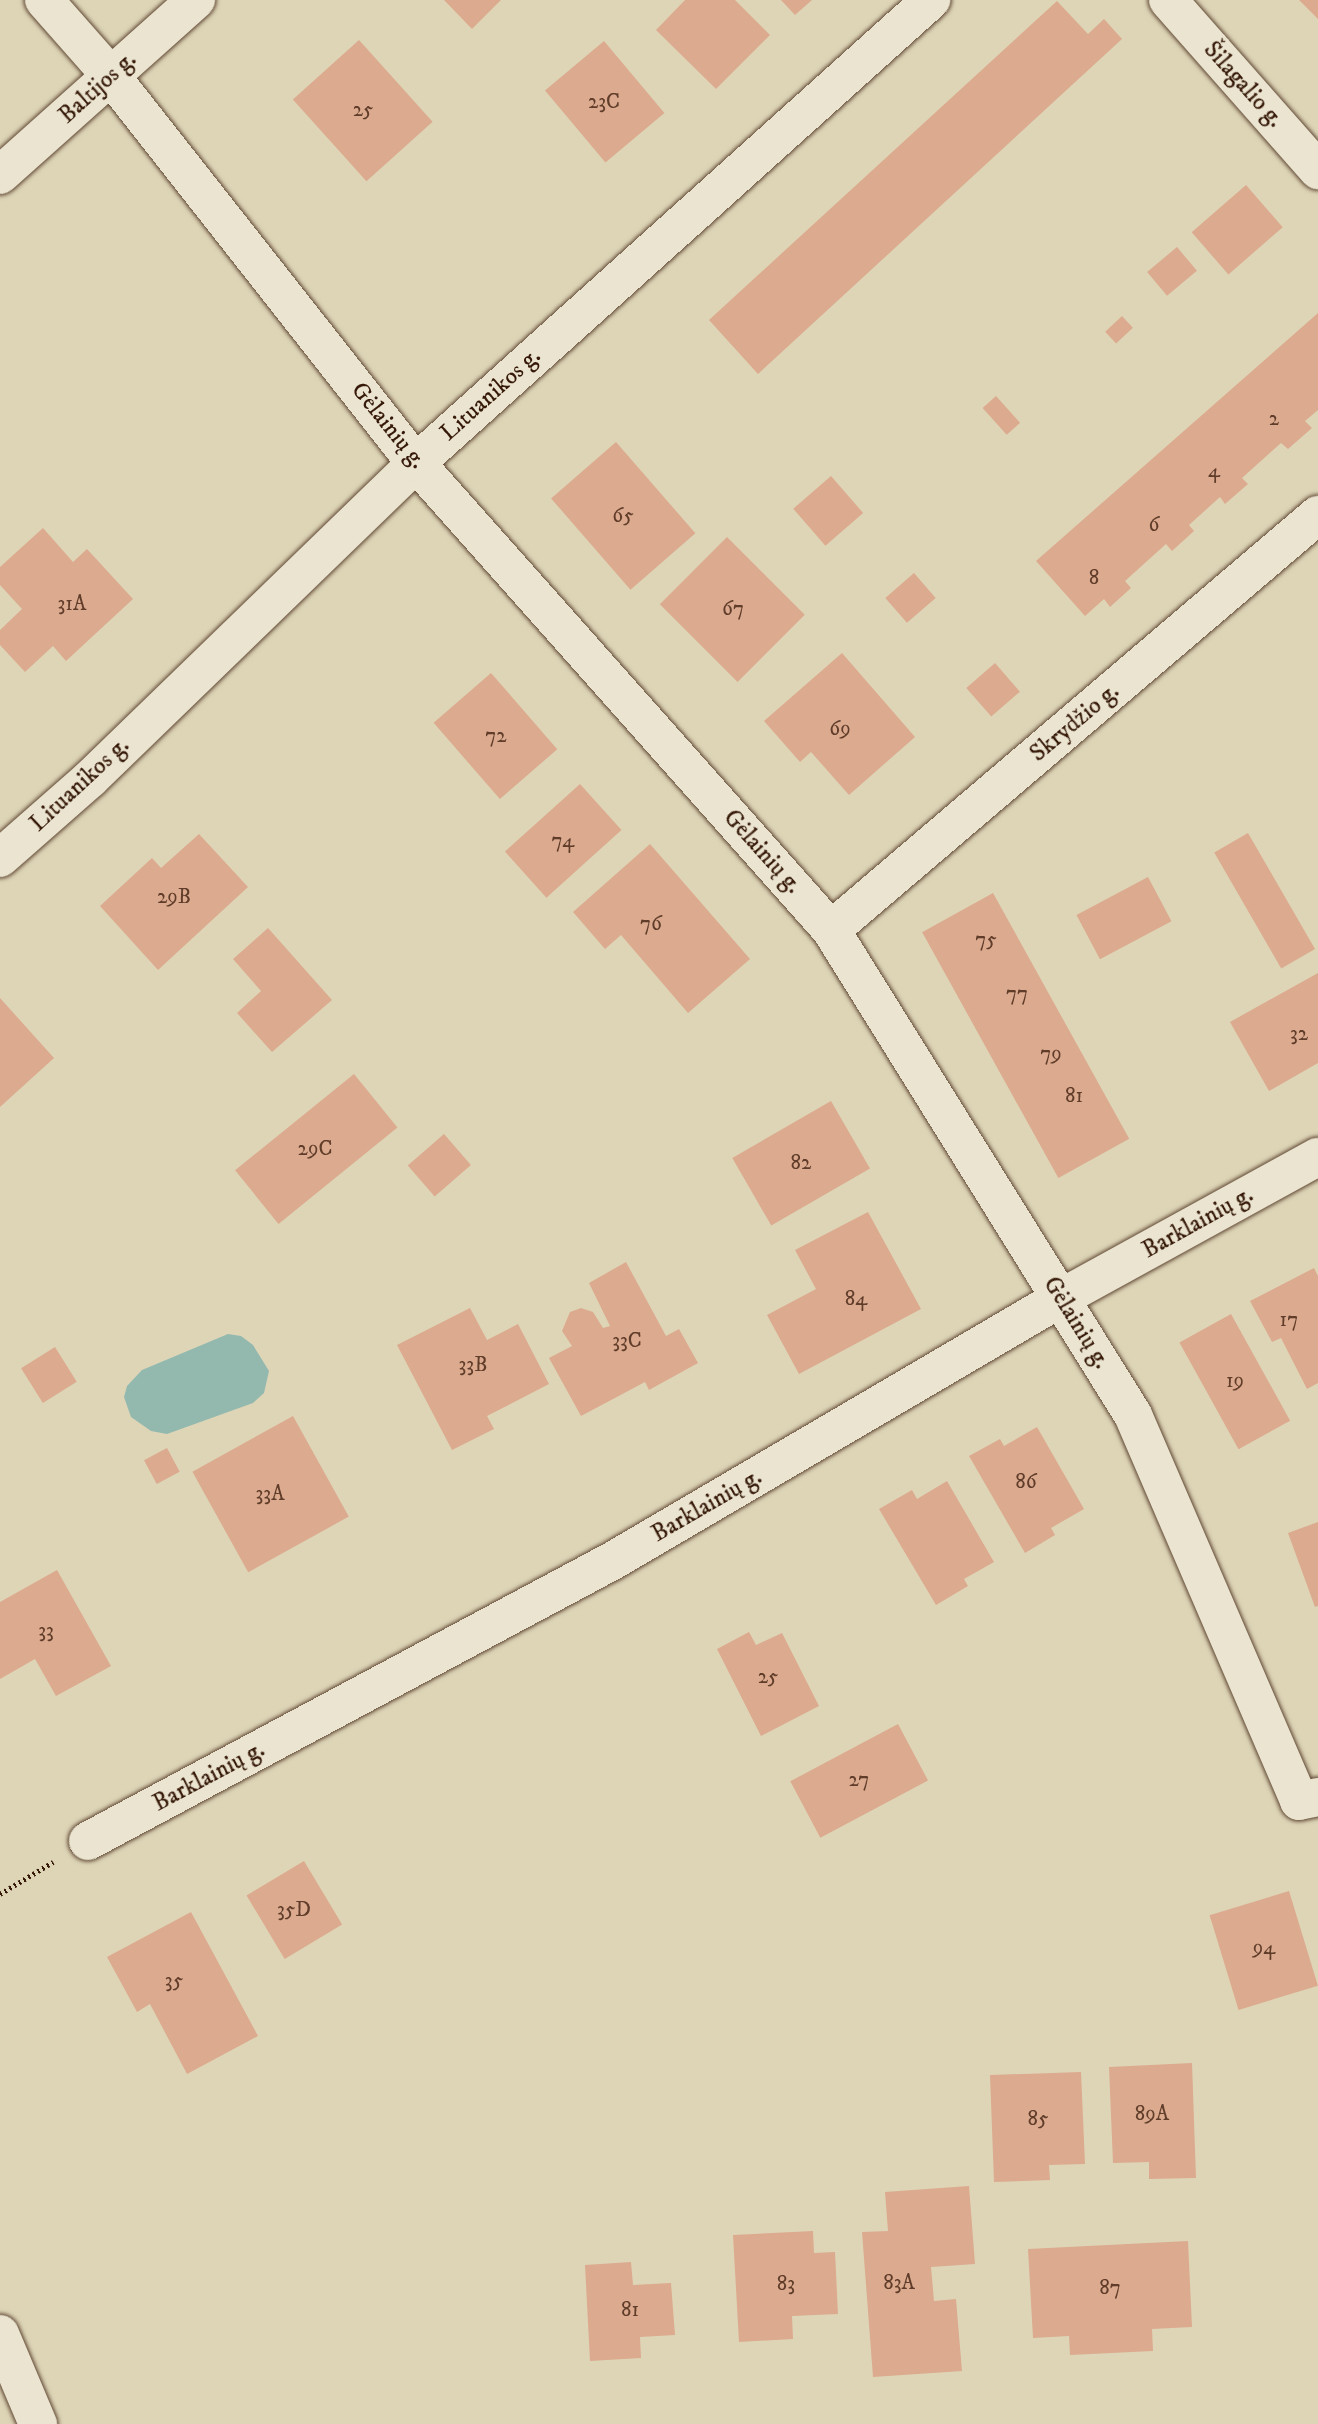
<!DOCTYPE html>
<meta charset="utf-8">
<style>
body{margin:0}
#map{position:relative;width:1318px;height:2424px;overflow:hidden;background:#ded5b7;font-family:"IM FELL DW Pica",serif}
div>[style]{position:absolute}
.water>*{inset:0;background:#93b9af}
.building>*{inset:0;background:#dcaa8e;transform-origin:0 0}
.path>*{height:4.5px;margin-top:-2.25px;transform-origin:0;background:repeating-linear-gradient(90deg,#361908 0 2px,transparent 0 5.5px)}
.roads{filter:drop-shadow(0 0 2px #604834) drop-shadow(0 0 2px #604834)}
.street>*{height:38px;margin:-19px;padding:0 19px;transform-origin:19px;border-radius:19px;background:#eae4d0}
.secondary>*{height:38px;margin:-19px;padding:0 19px;transform-origin:19px;border-radius:19px;background:#eae4d0}
span{translate:-50% -50%;white-space:nowrap;text-align:center;line-height:1.15;-webkit-text-stroke:6px #eae4d0;paint-order:stroke}
.number-label{font-size:21px;color:#603d2a}
.number-label span{-webkit-text-stroke-width:0}
.street-label{font-size:24px;color:#361908}
</style>
<div id="map">
<div class="water">
<div style="clip-path:polygon(228px 1334px,241px 1336px,253px 1345px,269px 1371px,264px 1393px,253px 1403px,167px 1434px,151px 1431px,131px 1417px,124px 1397px,127px 1386px,142px 1370px)"></div>
</div>
<div class="building">
<div style="clip-path:polygon(444px 0,501px 0,472px 29px)"></div>
<div style="clip-path:polygon(685px 0,735px 0,770px 35px,716px 89px,656px 30px)"></div>
<div style="clip-path:polygon(781px 0,812px 0,795px 15px)"></div>
<div style="clip-path:polygon(1299px 0,1318px 0,1318px 19px)"></div>
<div style="clip-path:polygon(1057px 1px,1088px 34px,1104px 19px,1122px 39px,758px 374px,709px 320px)"></div>
<div style="left:359px;top:40px;width:110px;height:89px;rotate:48deg"></div>
<div style="left:604px;top:41px;width:94px;height:77px;rotate:50deg"></div>
<div style="left:1246px;top:185px;width:56px;height:72px;rotate:49deg"></div>
<div style="left:1177px;top:247px;width:31px;height:39px;rotate:50deg"></div>
<div style="clip-path:polygon(1318px 313px,1318px 410px,1305px 421px,1312px 428px,1288px 449px,1281px 443px,1242px 478px,1248px 484px,1225px 504px,1220px 497px,1189px 525px,1194px 531px,1172px 551px,1166px 544px,1125px 581px,1131px 588px,1110px 607px,1104px 599px,1085px 616px,1036px 561px)"></div>
<div style="left:1122px;top:316px;width:16px;height:23px;rotate:47deg"></div>
<div style="left:996px;top:396px;width:36px;height:18px;rotate:48deg"></div>
<div style="left:616px;top:442px;width:121px;height:86px;rotate:49deg"></div>
<div style="left:831px;top:476px;width:49px;height:50px;rotate:49deg"></div>
<div style="clip-path:polygon(43px 528px,73px 562px,87px 549px,133px 599px,66px 661px,53px 646px,25px 672px,0 645px,0 630px,22px 609px,0 585px,0 567px)"></div>
<div style="left:727px;top:537px;width:110px;height:95px;rotate:45deg"></div>
<div style="left:914px;top:573px;width:33px;height:38px;rotate:49deg"></div>
<div style="clip-path:polygon(842px 653px,915px 737px,849px 795px,811px 752px,800px 762px,764px 721px)"></div>
<div style="left:995px;top:663px;width:38px;height:38px;rotate:49deg"></div>
<div style="left:491px;top:673px;width:101px;height:76px;rotate:49deg"></div>
<div style="left:580px;top:784px;width:62px;height:101px;rotate:48deg"></div>
<div style="left:1248px;top:833px;width:134px;height:39px;rotate:60deg"></div>
<div style="clip-path:polygon(199px 834px,248px 887px,158px 970px,100px 906px,152px 858px,161px 868px)"></div>
<div style="clip-path:polygon(650px 844px,750px 959px,688px 1013px,621px 935px,605px 949px,573px 912px)"></div>
<div style="left:1148px;top:877px;width:50px;height:81px;rotate:62deg"></div>
<div style="left:993px;top:893px;width:281px;height:81px;rotate:61deg"></div>
<div style="clip-path:polygon(268px 928px,332px 1000px,272px 1052px,237px 1013px,261px 991px,233px 959px)"></div>
<div style="clip-path:polygon(1318px 973px,1318px 1063px,1269px 1091px,1230px 1022px)"></div>
<div style="clip-path:polygon(0 998px,54px 1058px,0 1107px)"></div>
<div style="left:354px;top:1074px;width:69px;height:153px;rotate:51deg"></div>
<div style="left:831px;top:1101px;width:78px;height:114px;rotate:60deg"></div>
<div style="left:444px;top:1134px;width:41px;height:48px;rotate:49deg"></div>
<div style="clip-path:polygon(868px 1212px,921px 1309px,799px 1374px,767px 1315px,816px 1289px,795px 1250px)"></div>
<div style="clip-path:polygon(626px 1262px,666px 1336px,679px 1329px,698px 1363px,649px 1390px,645px 1382px,581px 1416px,549px 1358px,572px 1346px,562px 1331px,570px 1312px,581px 1308px,593px 1312px,603px 1328px,610px 1326px,589px 1283px)"></div>
<div style="clip-path:polygon(1314px 1268px,1318px 1276px,1318px 1383px,1307px 1389px,1281px 1338px,1272px 1342px,1250px 1301px)"></div>
<div style="clip-path:polygon(470px 1308px,487px 1340px,518px 1324px,549px 1384px,487px 1416px,494px 1429px,452px 1450px,397px 1345px)"></div>
<div style="left:1231px;top:1314px;width:122px;height:59px;rotate:61deg"></div>
<div style="left:55px;top:1347px;width:41px;height:40px;rotate:58deg"></div>
<div style="left:293px;top:1416px;width:115px;height:115px;rotate:61deg"></div>
<div style="clip-path:polygon(1037px 1427px,1084px 1509px,1051px 1528px,1055px 1535px,1025px 1553px,969px 1456px,1000px 1439px,1004px 1446px)"></div>
<div style="left:167px;top:1448px;width:27px;height:26px;rotate:62deg"></div>
<div style="clip-path:polygon(947px 1481px,994px 1562px,964px 1579px,968px 1586px,936px 1605px,879px 1509px,912px 1490px,917px 1499px)"></div>
<div style="clip-path:polygon(1318px 1522px,1318px 1606px,1315px 1607px,1288px 1533px)"></div>
<div style="clip-path:polygon(57px 1570px,111px 1666px,56px 1696px,35px 1659px,0 1679px,0 1602px)"></div>
<div style="clip-path:polygon(749px 1632px,756px 1645px,782px 1633px,819px 1706px,761px 1736px,717px 1649px)"></div>
<div style="left:898px;top:1724px;width:64px;height:122px;rotate:62deg"></div>
<div style="left:304px;top:1861px;width:74px;height:67px;rotate:59deg"></div>
<div style="left:1289px;top:1891px;width:99px;height:83px;rotate:73deg"></div>
<div style="clip-path:polygon(191px 1912px,258px 2036px,187px 2074px,150px 2004px,137px 2012px,107px 1957px)"></div>
<div style="clip-path:polygon(1192px 2063px,1196px 2178px,1149px 2179px,1149px 2162px,1113px 2163px,1109px 2067px)"></div>
<div style="clip-path:polygon(1081px 2072px,1085px 2164px,1049px 2165px,1050px 2180px,994px 2182px,990px 2075px)"></div>
<div style="clip-path:polygon(969px 2186px,975px 2264px,931px 2267px,934px 2301px,956px 2299px,962px 2371px,873px 2377px,862px 2232px,888px 2231px,885px 2192px)"></div>
<div style="clip-path:polygon(813px 2231px,814px 2253px,835px 2252px,838px 2314px,792px 2316px,793px 2339px,739px 2342px,733px 2235px)"></div>
<div style="clip-path:polygon(1188px 2241px,1192px 2327px,1152px 2329px,1153px 2351px,1070px 2355px,1069px 2336px,1033px 2338px,1028px 2249px)"></div>
<div style="clip-path:polygon(631px 2262px,633px 2285px,671px 2283px,675px 2335px,640px 2337px,641px 2358px,590px 2361px,585px 2265px)"></div>
</div>
<div class="path">
<div style="left:0;top:1894px;width:62px;rotate:-31.1deg"></div>
</div>
<div class="roads">
<div class="street">
<div style="left:44px;top:0;width:101px;rotate:48.6deg"></div>
<div style="left:111px;top:76px;width:493px;rotate:51.8deg"></div>
<div style="left:416px;top:463px;width:625px;rotate:48.37deg"></div>
<div style="left:831px;top:930px;width:571px;rotate:58.09deg"></div>
<div style="left:1133px;top:1415px;width:420px;rotate:66.7deg"></div>
<div style="left:1299px;top:1801px;width:19px;rotate:-12deg"></div>
<div style="left:1168px;top:0;width:227px;rotate:48.6deg"></div>
<div style="left:0;top:175px;width:263px;rotate:-41.8deg"></div>
<div style="left:0;top:858px;width:120px;rotate:-41.3deg"></div>
<div style="left:90px;top:779px;width:454px;rotate:-44.1deg"></div>
<div style="left:416px;top:463px;width:693px;rotate:-41.96deg"></div>
<div style="left:831px;top:930px;width:640px;rotate:-40.44deg"></div>
<div style="left:88px;top:1841px;width:596px;rotate:-28.11deg"></div>
<div style="left:614px;top:1560px;width:518px;rotate:-30.38deg"></div>
<div style="left:1061px;top:1298px;width:293px;rotate:-28.8deg"></div>
</div>
<div class="secondary">
<div style="left:0;top:2334px;width:98px;rotate:67.1deg"></div>
</div>
</div>
<div class="number-label">
<span style="left:604px;top:102px">23C</span>
<span style="left:363px;top:110px">25</span>
<span style="left:1274px;top:419px">2</span>
<span style="left:1214px;top:471px">4</span>
<span style="left:623px;top:516px">65</span>
<span style="left:1154px;top:525px">6</span>
<span style="left:1094px;top:578px">8</span>
<span style="left:72px;top:604px">31A</span>
<span style="left:733px;top:609px">67</span>
<span style="left:840px;top:729px">69</span>
<span style="left:496px;top:736px">72</span>
<span style="left:563px;top:841px">74</span>
<span style="left:174px;top:897px">29B</span>
<span style="left:651px;top:924px">76</span>
<span style="left:986px;top:940px">75</span>
<span style="left:1017px;top:994px">77</span>
<span style="left:1299px;top:1034px">32</span>
<span style="left:1051px;top:1054px">79</span>
<span style="left:1074px;top:1096px">81</span>
<span style="left:315px;top:1149px">29C</span>
<span style="left:801px;top:1163px">82</span>
<span style="left:856px;top:1299px">84</span>
<span style="left:1289px;top:1320px">17</span>
<span style="left:627px;top:1341px">33C</span>
<span style="left:473px;top:1365px">33B</span>
<span style="left:1235px;top:1381px">19</span>
<span style="left:1026px;top:1482px">86</span>
<span style="left:270px;top:1494px">33A</span>
<span style="left:46px;top:1631px">33</span>
<span style="left:768px;top:1677px">25</span>
<span style="left:859px;top:1780px">27</span>
<span style="left:294px;top:1910px">35D</span>
<span style="left:1264px;top:1948px">94</span>
<span style="left:174px;top:1981px">35</span>
<span style="left:1152px;top:2114px">89A</span>
<span style="left:1038px;top:2119px">85</span>
<span style="left:899px;top:2283px">83A</span>
<span style="left:786px;top:2284px">83</span>
<span style="left:1110px;top:2288px">87</span>
<span style="left:630px;top:2310px">81</span>
</div>
<div class="street-label">
<span style="left:1243px;top:85px;rotate:48deg">Šilagalio g.</span>
<span style="left:98px;top:88px;rotate:-42deg">Baltijos g.</span>
<span style="left:491px;top:395px;rotate:-42deg">Lituanikos g.</span>
<span style="left:388px;top:426px;rotate:51deg">Gėlainių g.</span>
<span style="left:1075px;top:723px;rotate:-40deg">Skrydžio g.</span>
<span style="left:80px;top:785px;rotate:-43deg">Lituanikos g.</span>
<span style="left:762px;top:852px;rotate:48deg">Gėlainių g.</span>
<span style="left:1198px;top:1223px;rotate:-29deg">Barklainių g.</span>
<span style="left:1076px;top:1323px;rotate:58deg">Gėlainių g.</span>
<span style="left:707px;top:1506px;rotate:-30deg">Barklainių g.</span>
<span style="left:209px;top:1777px;rotate:-28deg">Barklainių g.</span>
</div>
</div>
